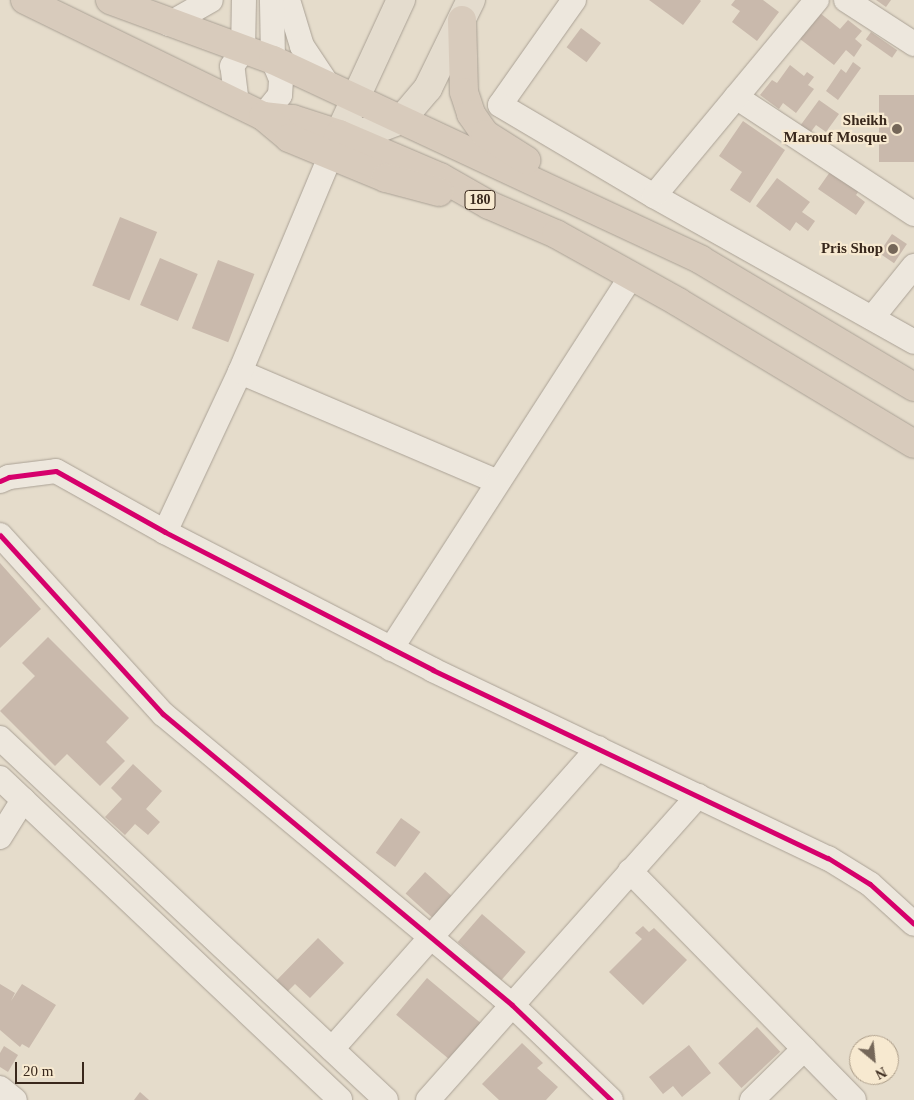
<!DOCTYPE html>
<style>
body{margin:0}
#map{position:relative;width:914px;height:1100px;overflow:hidden;background:#e5dccb;font-family:"Times New Roman",serif}
div>[style]{position:absolute}
.building>*{inset:0;background:#c9b9ac;transform-origin:0 0}
.roads{filter:drop-shadow(0 0 1px #aaa195) drop-shadow(0 0 1px #aaa195)}
.minor>*{height:24px;margin:-12px;padding:0 12px;transform-origin:12px;border-radius:12px;background:#ede7dd}
.major>*{height:28px;margin:-14px;padding:0 14px;transform-origin:14px;border-radius:14px;background:#e4dcce}
.highway>*{height:28px;margin:-14px;padding:0 14px;transform-origin:14px;border-radius:14px;background:#d8cbbc}
.cycleway>*{height:5px;margin:-2.5px;padding:0 2.5px;transform-origin:2.5px;border-radius:2.5px;background:#d6006c}
.dots>*{width:14px;height:14px;translate:-50% -50%;box-sizing:border-box;border:2px solid #f7e9d0;border-radius:50%}
span{translate:-50% -50%;white-space:nowrap;text-align:center;line-height:1.15;-webkit-text-stroke:4.5px #f7e9d0;paint-order:stroke}
.shield-label span{padding:1px 4px;background:#f7e9d0;border:1px solid;border-radius:4px;-webkit-text-stroke-width:0}
.shield-label{font-size:14px;color:#39281c;font-weight:700}
.poi-label{font-size:15px;color:#39281c;font-weight:700}
.right{translate:-100% -50%;text-align:right}
.north{position:absolute;left:849px;top:1035px;width:50px;height:50px;box-sizing:border-box;background:#f7e9d0;border:1px solid #ab9c88;border-radius:50%;rotate:152deg;font-size:14px;font-weight:700;line-height:20px;text-align:center;color:#39281c}
.north::after{content:'';display:block;margin:auto;width:18px;height:22px;background:#756759;clip-path:polygon(50% 0,100% 100%,50% 72%,0 100%)}
.scale{position:absolute;left:15px;top:1062px;width:69px;height:22px;box-sizing:border-box;border:2px solid #39281c;border-top:0;padding-left:6px;font-size:15px;line-height:18px;white-space:nowrap;color:#39281c;-webkit-text-stroke:4px #f7e9d0;paint-order:stroke}
</style>
<div id="map">
<div class="building">
<div style="clip-path:polygon(649px 0,700px 0,701px 1px,683px 25px)"></div>
<div style="clip-path:polygon(735px 0,763px 0,779px 12px,757px 41px,732px 22px,740px 11px,731px 5px)"></div>
<div style="clip-path:polygon(876px 0,891px 0,886px 7px)"></div>
<div style="clip-path:polygon(820px 13px,840px 29px,848px 20px,862px 31px,855px 39px,862px 45px,854px 57px,846px 50px,834px 65px,800px 39px)"></div>
<div style="left:581px;top:28px;width:25px;height:24px;rotate:37deg"></div>
<div style="left:871px;top:32px;width:32px;height:9px;rotate:35deg"></div>
<div style="clip-path:polygon(853px 62px,861px 68px,838px 100px,826px 91px,841px 69px,846px 73px)"></div>
<div style="clip-path:polygon(790px 65px,804px 76px,807px 72px,814px 77px,808px 85px,814px 89px,796px 113px,783px 103px,779px 109px,760px 95px,772px 80px,777px 83px)"></div>
<div style="left:914px;top:95px;width:67px;height:35px;rotate:90deg"></div>
<div style="clip-path:polygon(819px 100px,839px 114px,826px 132px,816px 125px,810px 133px,800px 126px)"></div>
<div style="clip-path:polygon(743px 121px,785px 150px,750px 203px,730px 190px,742px 172px,719px 156px)"></div>
<div style="clip-path:polygon(832px 169px,860px 189px,856px 195px,865px 202px,856px 215px,818px 189px)"></div>
<div style="clip-path:polygon(777px 178px,810px 202px,802px 212px,815px 221px,808px 231px,796px 222px,790px 231px,756px 206px)"></div>
<div style="left:120px;top:217px;width:40px;height:74px;rotate:22deg"></div>
<div style="left:892px;top:234px;width:18px;height:23px;rotate:34deg"></div>
<div style="left:160px;top:258px;width:41px;height:51px;rotate:23deg"></div>
<div style="left:218px;top:260px;width:39px;height:73px;rotate:21deg"></div>
<div style="clip-path:polygon(0 563px,41px 609px,0 648px)"></div>
<div style="clip-path:polygon(48px 637px,129px 718px,106px 742px,125px 761px,100px 786px,67px 754px,55px 766px,0 711px,35px 676px,22px 663px)"></div>
<div style="clip-path:polygon(133px 764px,162px 791px,146px 809px,160px 822px,148px 835px,135px 824px,125px 835px,105px 817px,122px 799px,111px 788px)"></div>
<div style="left:401px;top:818px;width:24px;height:43px;rotate:36deg"></div>
<div style="left:425px;top:872px;width:39px;height:29px;rotate:42deg"></div>
<div style="left:482px;top:914px;width:58px;height:37px;rotate:41deg"></div>
<div style="clip-path:polygon(643px 926px,649px 932px,654px 928px,687px 960px,643px 1005px,609px 972px,642px 939px,635px 933px)"></div>
<div style="clip-path:polygon(318px 938px,344px 963px,310px 998px,295px 984px,282px 997px,271px 986px)"></div>
<div style="left:427px;top:978px;width:70px;height:48px;rotate:40deg"></div>
<div style="clip-path:polygon(0 984px,15px 993px,11px 1001px,22px 984px,56px 1005px,29px 1048px,22px 1044px,20px 1047px,0 1030px)"></div>
<div style="left:757px;top:1027px;width:34px;height:53px;rotate:47deg"></div>
<div style="clip-path:polygon(522px 1043px,543px 1063px,537px 1068px,558px 1087px,546px 1100px,499px 1100px,482px 1084px)"></div>
<div style="clip-path:polygon(689px 1045px,711px 1073px,682px 1097px,673px 1086px,663px 1094px,649px 1077px)"></div>
<div style="clip-path:polygon(4px 1046px,18px 1055px,8px 1072px,0 1067px,0 1053px)"></div>
<div style="clip-path:polygon(140px 1092px,149px 1100px,134px 1100px)"></div>
</div>
<div class="roads">
<div class="minor">
<div style="left:288px;top:0;width:48px;rotate:73.1deg"></div>
<div style="left:302px;top:46px;width:47px;rotate:56.3deg"></div>
<div style="left:574px;top:0;width:128px;rotate:125.2deg"></div>
<div style="left:500px;top:105px;width:179px;rotate:30.6deg"></div>
<div style="left:654px;top:196px;width:298px;rotate:29.3deg"></div>
<div style="left:846px;top:0;width:81px;rotate:32.9deg"></div>
<div style="left:161px;top:18px;width:10px;rotate:37deg"></div>
<div style="left:169px;top:24px;width:48px;rotate:-29.7deg"></div>
<div style="left:736px;top:97px;width:213px;rotate:33.3deg"></div>
<div style="left:237px;top:104px;width:38px;rotate:-97deg"></div>
<div style="left:232px;top:66px;width:19px;rotate:-54deg"></div>
<div style="left:243px;top:51px;width:51px;rotate:-88.9deg"></div>
<div style="left:263px;top:116px;width:27px;rotate:-51deg"></div>
<div style="left:280px;top:95px;width:16px;rotate:-86deg"></div>
<div style="left:281px;top:79px;width:21px;rotate:-113deg"></div>
<div style="left:273px;top:60px;width:60px;rotate:-91deg"></div>
<div style="left:654px;top:196px;width:255px;rotate:-50.3deg"></div>
<div style="left:872px;top:318px;width:67px;rotate:-51.1deg"></div>
<div style="left:240px;top:372px;width:280px;rotate:23.1deg"></div>
<div style="left:0;top:481px;width:10px;rotate:-24deg"></div>
<div style="left:9px;top:477px;width:47px;rotate:-7.3deg"></div>
<div style="left:56px;top:471px;width:125px;rotate:29.2deg"></div>
<div style="left:165px;top:532px;width:301px;rotate:27.2deg"></div>
<div style="left:433px;top:670px;width:437px;rotate:25.5deg"></div>
<div style="left:828px;top:858px;width:49px;rotate:31.8deg"></div>
<div style="left:870px;top:884px;width:59px;rotate:42.3deg"></div>
<div style="left:165px;top:532px;width:177px;rotate:-64.9deg"></div>
<div style="left:240px;top:372px;width:254px;rotate:-67.3deg"></div>
<div style="left:0;top:535px;width:242px;rotate:47.7deg"></div>
<div style="left:163px;top:714px;width:454px;rotate:39.8deg"></div>
<div style="left:512px;top:1005px;width:137px;rotate:43.8deg"></div>
<div style="left:391px;top:649px;width:444px;rotate:-57.2deg"></div>
<div style="left:0;top:738px;width:529px;rotate:43.16deg"></div>
<div style="left:0;top:778px;width:468px;rotate:43.4deg"></div>
<div style="left:0;top:837px;width:44px;rotate:-58.1deg"></div>
<div style="left:630px;top:871px;width:320px;rotate:45.6deg"></div>
<div style="left:332px;top:1049px;width:402px;rotate:-48.5deg"></div>
<div style="left:0;top:1088px;width:19px;rotate:39deg"></div>
<div style="left:428px;top:1100px;width:407px;rotate:-48.4deg"></div>
<div style="left:752px;top:1100px;width:73px;rotate:-44.4deg"></div>
</div>
<div class="major">
<div style="left:339px;top:134px;width:33px;rotate:-5deg"></div>
<div style="left:372px;top:131px;width:31px;rotate:-21deg"></div>
<div style="left:401px;top:120px;width:42px;rotate:-49.8deg"></div>
<div style="left:428px;top:88px;width:98px;rotate:-64deg"></div>
<div style="left:339px;top:134px;width:148px;rotate:-65.2deg"></div>
</div>
<div class="highway">
<div style="left:25px;top:0;width:265px;rotate:26deg"></div>
<div style="left:263px;top:116px;width:30px;rotate:6deg"></div>
<div style="left:293px;top:119px;width:48px;rotate:18.1deg"></div>
<div style="left:339px;top:134px;width:110px;rotate:23.1deg"></div>
<div style="left:440px;top:177px;width:56px;rotate:29.7deg"></div>
<div style="left:489px;top:205px;width:73px;rotate:23.4deg"></div>
<div style="left:556px;top:234px;width:140px;rotate:29.1deg"></div>
<div style="left:678px;top:302px;width:275px;rotate:31deg"></div>
<div style="left:110px;top:0;width:174px;rotate:20.2deg"></div>
<div style="left:273px;top:60px;width:472px;rotate:25deg"></div>
<div style="left:701px;top:260px;width:248px;rotate:30.8deg"></div>
<div style="left:462px;top:20px;width:72px;rotate:88.4deg"></div>
<div style="left:464px;top:92px;width:23px;rotate:72deg"></div>
<div style="left:471px;top:114px;width:24px;rotate:55deg"></div>
<div style="left:485px;top:134px;width:49px;rotate:32.4deg"></div>
<div style="left:263px;top:116px;width:34px;rotate:40deg"></div>
<div style="left:289px;top:138px;width:105px;rotate:22.4deg"></div>
<div style="left:386px;top:178px;width:55px;rotate:14.8deg"></div>
</div>
</div>
<div class="cycleway">
<div style="left:0;top:481px;width:10px;rotate:-24deg"></div>
<div style="left:9px;top:477px;width:47px;rotate:-7.3deg"></div>
<div style="left:56px;top:471px;width:125px;rotate:29.2deg"></div>
<div style="left:165px;top:532px;width:301px;rotate:27.2deg"></div>
<div style="left:433px;top:670px;width:437px;rotate:25.5deg"></div>
<div style="left:828px;top:858px;width:49px;rotate:31.8deg"></div>
<div style="left:870px;top:884px;width:59px;rotate:42.3deg"></div>
<div style="left:0;top:535px;width:242px;rotate:47.7deg"></div>
<div style="left:163px;top:714px;width:454px;rotate:39.8deg"></div>
<div style="left:512px;top:1005px;width:137px;rotate:43.8deg"></div>
</div>
<div class="dots">
<div style="left:897px;top:129px;background:#756759"></div>
<div style="left:893px;top:249px;background:#756759"></div>
</div>
<div class="shield-label">
<span style="left:480px;top:200px">180</span>
</div>
<div class="poi-label">
<span class="right" style="left:887px;top:129px">Sheikh<br>Marouf Mosque</span>
<span class="right" style="left:883px;top:249px">Pris Shop</span>
</div>
<div class="north">N</div>
<div class="scale">20 m</div>
</div>
